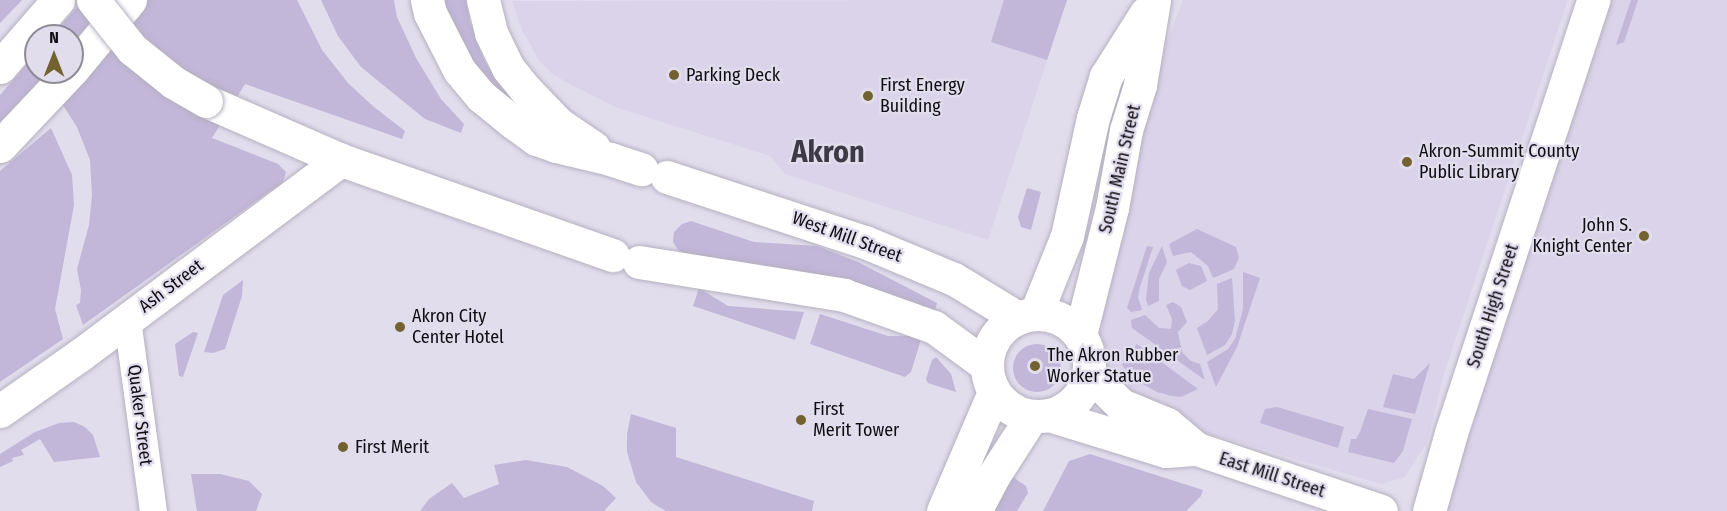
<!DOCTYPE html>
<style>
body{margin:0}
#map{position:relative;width:1727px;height:511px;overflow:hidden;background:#e2dded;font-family:"Fira Sans Condensed",sans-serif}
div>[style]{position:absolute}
.built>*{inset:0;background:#dbd3ea}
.green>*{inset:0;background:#c2b6d9}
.round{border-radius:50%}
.roads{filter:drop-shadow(0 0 2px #b5b0bf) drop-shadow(0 0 2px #b5b0bf)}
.street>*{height:27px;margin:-13.5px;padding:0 13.5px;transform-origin:13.5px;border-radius:13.5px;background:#fff}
.secondary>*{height:33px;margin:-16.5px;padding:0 16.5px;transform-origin:16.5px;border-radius:16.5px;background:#fff}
.secondary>.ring{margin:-16.5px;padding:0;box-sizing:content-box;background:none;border:33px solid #fff;border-radius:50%}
.primary>*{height:33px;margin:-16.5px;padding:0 16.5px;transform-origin:16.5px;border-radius:16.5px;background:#fff}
.bridges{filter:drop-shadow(0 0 2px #b5b0bf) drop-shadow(0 0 2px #b5b0bf)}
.primary-bridge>*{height:33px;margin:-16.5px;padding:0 16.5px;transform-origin:16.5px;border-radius:16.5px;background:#fff}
.dots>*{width:16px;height:16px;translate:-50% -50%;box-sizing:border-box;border:3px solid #e2dded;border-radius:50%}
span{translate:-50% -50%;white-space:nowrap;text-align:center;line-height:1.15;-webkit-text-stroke:4.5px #e2dded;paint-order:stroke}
.poi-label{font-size:18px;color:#0f0d12}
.left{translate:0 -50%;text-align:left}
.right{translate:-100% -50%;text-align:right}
.street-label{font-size:18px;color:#0f0d12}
.town-label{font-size:30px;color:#3d3945;font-weight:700}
.north{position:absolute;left:24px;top:24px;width:60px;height:60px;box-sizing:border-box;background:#e2dded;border:2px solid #8e8a95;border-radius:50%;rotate:0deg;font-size:16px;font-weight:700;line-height:24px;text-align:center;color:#0f0d12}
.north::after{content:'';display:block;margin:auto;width:21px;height:27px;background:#72622f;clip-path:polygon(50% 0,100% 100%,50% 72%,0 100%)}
</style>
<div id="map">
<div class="built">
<div style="clip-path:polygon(1067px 0,988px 240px,785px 174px,770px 156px,615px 107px,571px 85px,551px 73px,539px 60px,522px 30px,512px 1px)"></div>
<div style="clip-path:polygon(1183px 0,1568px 0,1444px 374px,1427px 442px,1405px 477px,1381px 484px,1200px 431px,1171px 419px,1101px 371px,1097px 316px,1146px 97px)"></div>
<div style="clip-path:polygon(1593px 0,1727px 0,1727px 511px,1429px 511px)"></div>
</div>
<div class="green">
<div style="clip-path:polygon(0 0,22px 0,0 23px)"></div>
<div style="clip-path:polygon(83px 0,117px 0,72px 54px,72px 36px,52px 36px)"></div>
<div style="clip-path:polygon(141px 0,297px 0,322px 50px,348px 83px,374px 107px,405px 131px,402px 139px,245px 84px,212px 138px,278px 164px,286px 172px,283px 182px,83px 325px,76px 305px,80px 303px,81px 290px,77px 269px,89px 225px,92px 195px,90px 160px,77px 127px,59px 99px)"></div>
<div style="clip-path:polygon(321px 0,394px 0,397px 17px,416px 58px,441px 99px,464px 124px,461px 133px,425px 119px,361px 67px,338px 36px)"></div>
<div style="clip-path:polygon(440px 0,466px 0,470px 22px,485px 62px,515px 103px,479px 78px)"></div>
<div style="clip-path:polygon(1004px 0,1067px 0,1047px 60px,991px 42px)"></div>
<div style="clip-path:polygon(1631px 0,1638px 0,1624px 42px,1616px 45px)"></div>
<div style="clip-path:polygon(36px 54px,36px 72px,55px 72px,0 129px,0 95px)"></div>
<div style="clip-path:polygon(51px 128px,72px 175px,74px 205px,55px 309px,63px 339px,0 382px,0 171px)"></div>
<div style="clip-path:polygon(1027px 188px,1041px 192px,1031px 230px,1021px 227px,1018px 217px)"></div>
<div style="clip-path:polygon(691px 221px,754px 242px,817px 246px,858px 262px,937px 303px,934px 314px,687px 255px,678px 250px,673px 242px,674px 232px,682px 224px)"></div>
<div style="clip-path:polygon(1197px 229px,1236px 247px,1239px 258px,1234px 269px,1213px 278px,1208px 266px,1191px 252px,1173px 256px,1169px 244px)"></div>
<div style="clip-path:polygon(1147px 246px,1153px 247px,1140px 287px,1138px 297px,1142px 310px,1131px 312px,1127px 308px)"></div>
<div style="clip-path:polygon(1162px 246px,1167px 262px,1159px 279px,1159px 301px,1148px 306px,1146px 299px,1149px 273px)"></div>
<div style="clip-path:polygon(1189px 263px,1201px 266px,1207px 281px,1190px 290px,1182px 286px,1176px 270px)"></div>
<div style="clip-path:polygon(1243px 272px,1260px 278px,1237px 347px,1216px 387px,1207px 362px,1228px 349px,1235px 339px,1243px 309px)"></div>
<div style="clip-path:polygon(1232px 278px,1235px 320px,1232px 334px,1225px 345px,1207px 355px,1197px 328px,1208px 321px,1218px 309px,1217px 284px)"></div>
<div style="clip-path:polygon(243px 280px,242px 296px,225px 349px,213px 353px,204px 352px,223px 295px)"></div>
<div style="clip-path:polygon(699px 288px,728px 306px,804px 312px,795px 340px,693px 306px)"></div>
<div style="clip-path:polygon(1173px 302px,1181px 307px,1187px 322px,1178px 332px,1182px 352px,1191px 361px,1200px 364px,1205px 380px,1132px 328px,1131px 320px,1145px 315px,1159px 328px,1171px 329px,1172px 319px,1166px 305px)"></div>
<div style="clip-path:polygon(820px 314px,888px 336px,922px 336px,911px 372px,905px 377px,810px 344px)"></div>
<div style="clip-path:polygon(193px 332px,198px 333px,183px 377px,179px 376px,175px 344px)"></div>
<div class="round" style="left:1013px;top:344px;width:48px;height:48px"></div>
<div style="clip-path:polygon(1137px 344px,1198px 389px,1181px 397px,1172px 396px,1157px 392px,1132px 378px,1122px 365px)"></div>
<div style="clip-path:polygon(936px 357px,951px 374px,956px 392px,928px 383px,926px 379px,932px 360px)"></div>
<div style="clip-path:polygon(1430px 363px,1415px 414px,1383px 407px,1393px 374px,1414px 379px)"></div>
<div style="clip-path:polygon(1277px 407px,1344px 427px,1338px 448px,1260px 423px,1265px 409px)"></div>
<div style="clip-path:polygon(1368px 409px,1412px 419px,1403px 451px,1394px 463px,1348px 452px,1351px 439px,1356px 439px,1360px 432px)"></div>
<div style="clip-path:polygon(631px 414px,676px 428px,676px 457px,814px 501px,812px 511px,666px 511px,651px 502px,636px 482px,627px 452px,627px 434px)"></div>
<div style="clip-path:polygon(74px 422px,85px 427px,93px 435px,100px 457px,54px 462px,40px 439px,21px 450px,24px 455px,12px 458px,13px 461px,0 467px,0 454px,35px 432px,59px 423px)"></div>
<div style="clip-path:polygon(1090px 454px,1203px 490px,1201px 496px,1186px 511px,1043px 511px,1069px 461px)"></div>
<div style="clip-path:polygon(526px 460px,567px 467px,603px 486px,616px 498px,604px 511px,420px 511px,429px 499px,452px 483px,464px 498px,499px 484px,494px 465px)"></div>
<div style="clip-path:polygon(191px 474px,220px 474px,249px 481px,262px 494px,256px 511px,197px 511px)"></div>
<div style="clip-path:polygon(1010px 475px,1026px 486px,1028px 493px,1017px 511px,998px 511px,991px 508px)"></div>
</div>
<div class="roads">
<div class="street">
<div style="left:127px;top:319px;width:194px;rotate:82.3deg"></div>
</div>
<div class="secondary">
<div style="left:427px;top:0;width:13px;rotate:77deg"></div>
<div style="left:430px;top:13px;width:64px;rotate:63deg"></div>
<div style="left:459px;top:70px;width:35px;rotate:50deg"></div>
<div style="left:482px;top:97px;width:41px;rotate:39.1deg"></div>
<div style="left:514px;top:123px;width:27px;rotate:36deg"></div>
<div style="left:536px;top:139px;width:21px;rotate:19deg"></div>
<div style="left:556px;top:146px;width:56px;rotate:13.5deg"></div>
<div style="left:610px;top:159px;width:33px;rotate:18deg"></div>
<div style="left:483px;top:0;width:34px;rotate:76deg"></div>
<div style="left:491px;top:33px;width:39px;rotate:64deg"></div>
<div style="left:508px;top:68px;width:27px;rotate:51deg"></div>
<div style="left:525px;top:89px;width:49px;rotate:45.8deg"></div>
<div style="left:559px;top:124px;width:42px;rotate:34.4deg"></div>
<div style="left:667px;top:177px;width:208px;rotate:18.2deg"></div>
<div style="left:865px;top:242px;width:96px;rotate:22.6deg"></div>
<div style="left:954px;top:279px;width:75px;rotate:31.4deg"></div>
<div style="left:639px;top:262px;width:208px;rotate:9.1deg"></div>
<div style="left:844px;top:295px;width:96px;rotate:19.6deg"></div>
<div style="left:934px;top:327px;width:64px;rotate:36.2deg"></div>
<div style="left:1036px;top:313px;width:83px;rotate:-68.1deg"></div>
<div style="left:1067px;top:236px;width:121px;rotate:-77.6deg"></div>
<div style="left:1093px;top:118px;width:44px;rotate:-72.8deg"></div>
<div style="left:1106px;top:76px;width:75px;rotate:-57.6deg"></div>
<div class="ring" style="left:987px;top:314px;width:69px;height:69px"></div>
<div style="left:1080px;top:335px;width:131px;rotate:-75.9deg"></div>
<div style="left:1112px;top:208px;width:79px;rotate:-79.8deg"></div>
<div style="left:1126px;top:130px;width:47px;rotate:-72.7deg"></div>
<div style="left:1140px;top:85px;width:86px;rotate:-80.6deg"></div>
<div style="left:1089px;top:373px;width:45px;rotate:45deg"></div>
<div style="left:1121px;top:405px;width:50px;rotate:22.4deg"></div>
<div style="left:1167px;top:424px;width:39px;rotate:40deg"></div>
<div style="left:1197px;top:449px;width:194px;rotate:18.6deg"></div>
<div style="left:0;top:411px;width:98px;rotate:-35deg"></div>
<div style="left:80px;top:355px;width:326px;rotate:-36.8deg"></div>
<div style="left:341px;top:160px;width:288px;rotate:19.3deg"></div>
<div style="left:1049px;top:415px;width:122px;rotate:17.1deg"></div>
<div style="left:1166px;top:451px;width:31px;rotate:-4deg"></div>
<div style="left:943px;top:511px;width:129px;rotate:-66.8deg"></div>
<div style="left:975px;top:511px;width:41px;rotate:-62.2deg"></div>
<div style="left:994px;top:475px;width:70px;rotate:-57.2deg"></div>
</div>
<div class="primary">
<div style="left:0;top:67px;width:89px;rotate:-49.1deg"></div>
<div style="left:72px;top:70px;width:91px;rotate:-50.4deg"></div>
<div style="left:206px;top:101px;width:147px;rotate:23.6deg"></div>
<div style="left:0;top:146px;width:102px;rotate:-46.6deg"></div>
<div style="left:1429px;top:511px;width:81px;rotate:-74.2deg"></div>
<div style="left:1451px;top:433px;width:456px;rotate:-71.8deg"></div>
</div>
</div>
<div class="bridges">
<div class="primary-bridge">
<div style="left:93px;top:0;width:63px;rotate:51.5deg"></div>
<div style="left:132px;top:49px;width:53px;rotate:38.8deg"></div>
<div style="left:173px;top:82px;width:38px;rotate:30deg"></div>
</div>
</div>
<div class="dots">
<div style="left:674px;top:75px;background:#72622f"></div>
<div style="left:868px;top:96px;background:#72622f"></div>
<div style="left:1407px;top:162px;background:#72622f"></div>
<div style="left:1644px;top:236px;background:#72622f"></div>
<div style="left:400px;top:327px;background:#72622f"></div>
<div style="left:1035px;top:366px;background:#72622f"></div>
<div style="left:801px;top:420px;background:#72622f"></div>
<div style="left:343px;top:447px;background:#72622f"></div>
</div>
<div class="poi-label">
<span class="left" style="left:686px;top:75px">Parking Deck</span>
<span class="left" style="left:880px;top:96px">First Energy<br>Building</span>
<span class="left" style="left:1419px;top:162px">Akron-Summit County<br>Public Library</span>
<span class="right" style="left:1632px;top:236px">John S.<br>Knight Center</span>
<span class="left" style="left:412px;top:327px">Akron City<br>Center Hotel</span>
<span class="left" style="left:1047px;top:366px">The Akron Rubber<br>Worker Statue</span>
<span class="left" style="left:813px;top:420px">First<br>Merit Tower</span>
<span class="left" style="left:355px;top:447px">First Merit</span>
</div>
<div class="street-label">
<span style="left:1120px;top:169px;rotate:-77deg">South Main Street</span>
<span style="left:847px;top:237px;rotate:20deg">West Mill Street</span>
<span style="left:171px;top:286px;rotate:-37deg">Ash Street</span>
<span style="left:1493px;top:306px;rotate:-72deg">South High Street</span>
<span style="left:140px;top:415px;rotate:83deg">Quaker Street</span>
<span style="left:1272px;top:475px;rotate:18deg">East Mill Street</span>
</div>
<div class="town-label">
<span style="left:828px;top:152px">Akron</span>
</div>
<div class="north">N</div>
</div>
